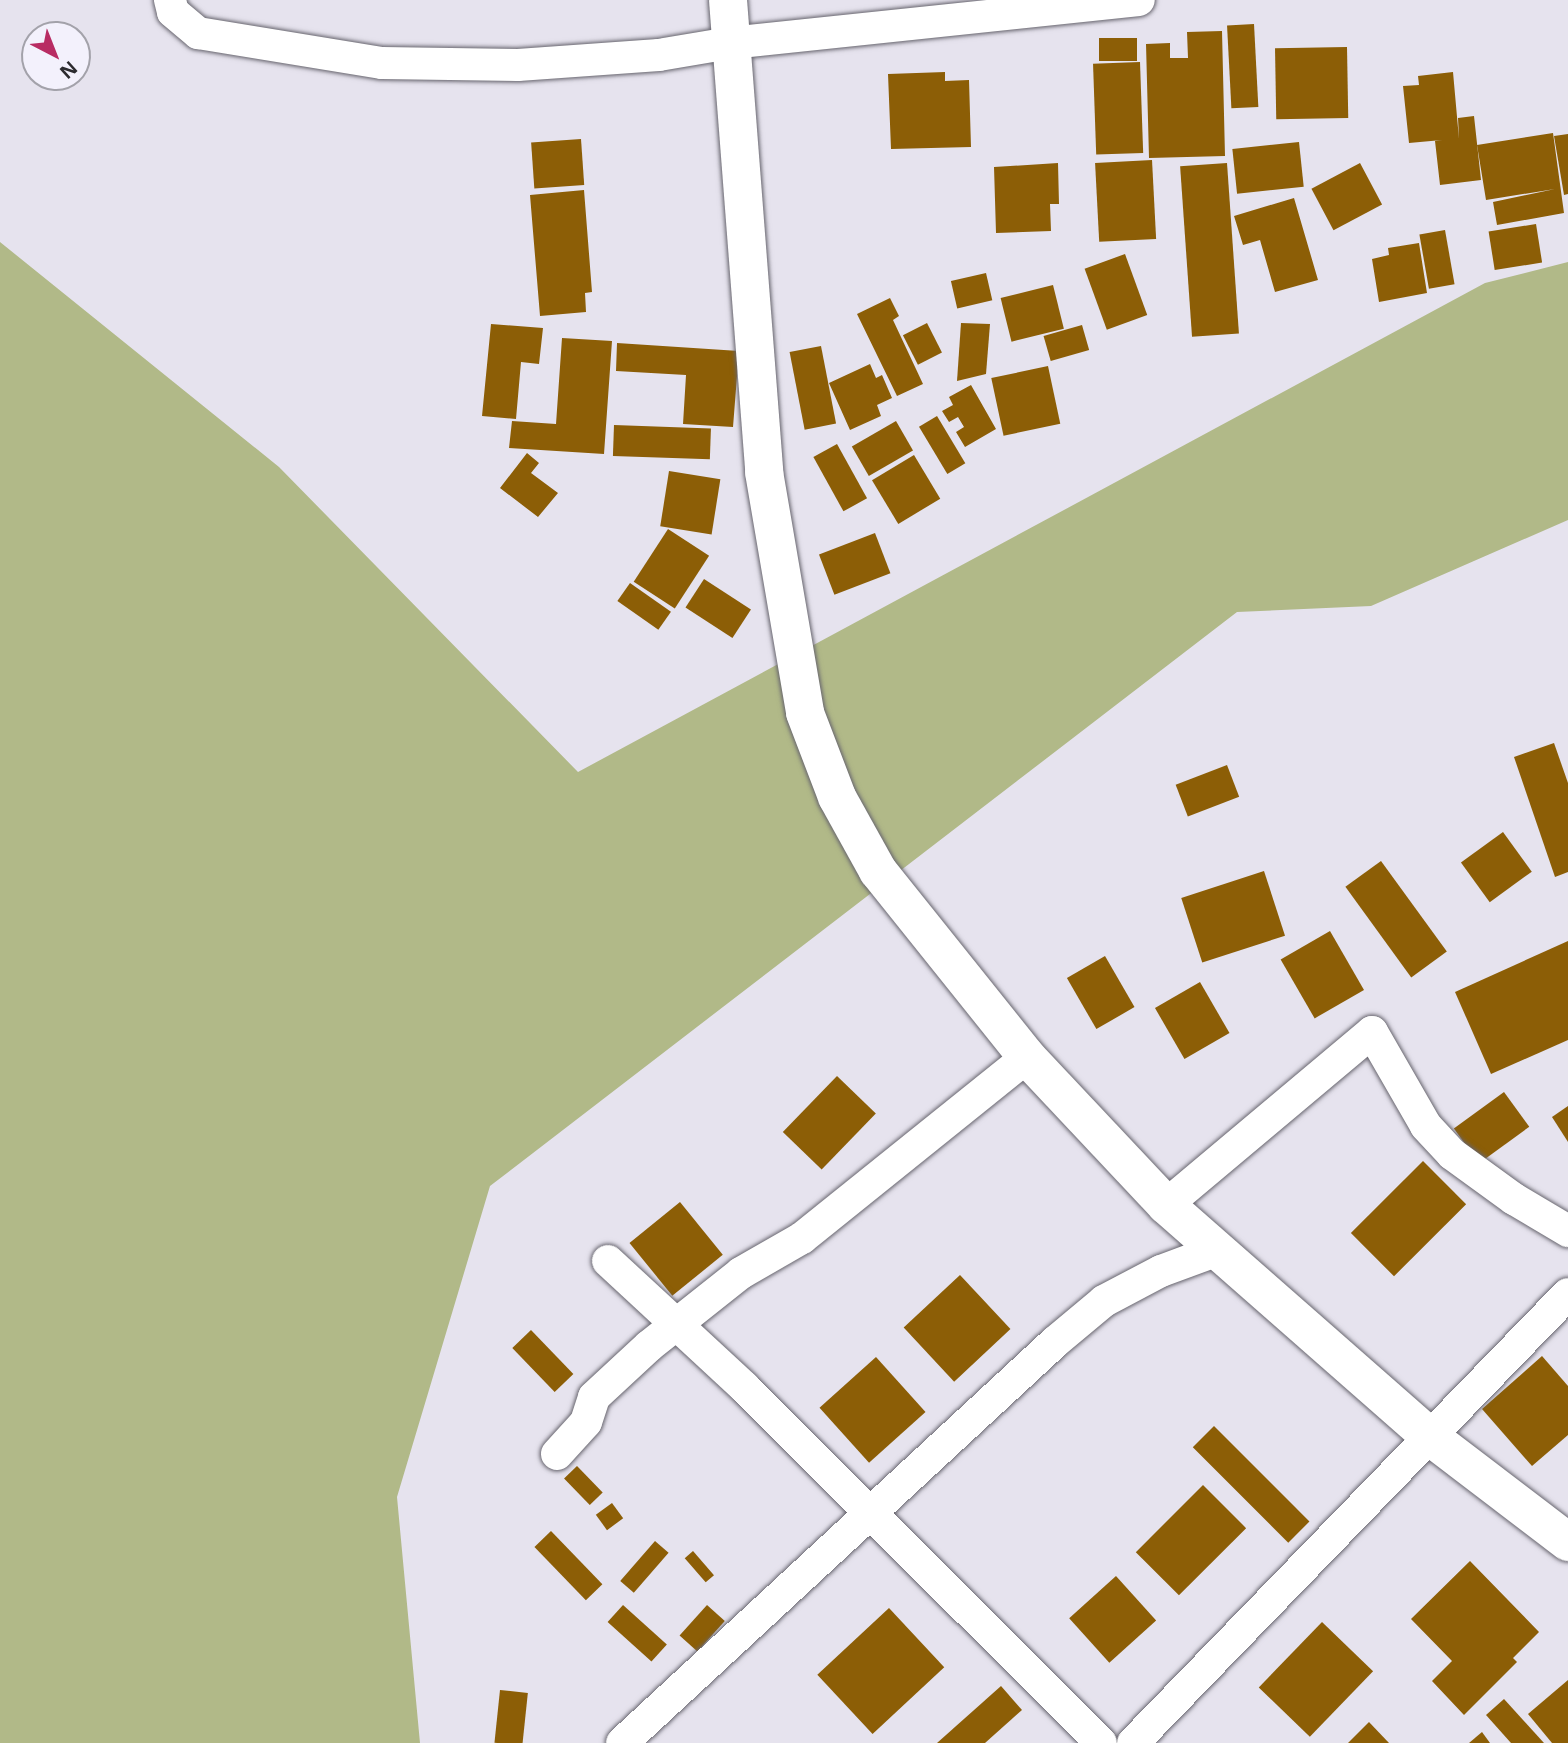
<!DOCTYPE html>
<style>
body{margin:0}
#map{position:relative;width:1568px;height:1743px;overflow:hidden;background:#e6e3ee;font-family:"Open Sans",sans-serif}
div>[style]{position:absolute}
.green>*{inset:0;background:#b1b988}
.building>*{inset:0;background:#8c5e06;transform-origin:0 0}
.roads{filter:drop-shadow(0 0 2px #67656e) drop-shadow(0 0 2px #67656e)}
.street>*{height:32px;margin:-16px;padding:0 16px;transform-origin:16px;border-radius:16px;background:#fff}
.secondary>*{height:38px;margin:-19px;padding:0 19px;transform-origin:19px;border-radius:19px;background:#fff}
span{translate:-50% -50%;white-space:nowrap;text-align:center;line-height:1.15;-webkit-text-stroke:7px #f3f1fc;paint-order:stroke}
.north{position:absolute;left:21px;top:21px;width:70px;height:70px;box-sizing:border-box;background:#f3f1fc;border:2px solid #a3a2aa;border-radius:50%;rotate:138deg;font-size:19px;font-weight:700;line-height:28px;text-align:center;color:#2c2b2f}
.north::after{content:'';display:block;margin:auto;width:24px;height:32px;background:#b82c63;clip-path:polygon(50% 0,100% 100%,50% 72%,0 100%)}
</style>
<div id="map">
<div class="green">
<div style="clip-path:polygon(0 242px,279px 467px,578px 772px,1485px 283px,1568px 262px,1568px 520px,1371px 606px,1237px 612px,490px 1186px,397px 1497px,420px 1743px,0 1743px)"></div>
</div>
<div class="building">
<div style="left:1254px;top:24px;width:83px;height:27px;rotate:87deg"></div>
<div style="clip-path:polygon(1222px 31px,1225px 156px,1149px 158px,1146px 44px,1170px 43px,1170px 58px,1188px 58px,1187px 32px)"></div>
<div style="left:1137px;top:38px;width:23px;height:38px;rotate:90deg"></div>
<div style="left:1347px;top:47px;width:71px;height:72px;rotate:89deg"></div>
<div style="left:1140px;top:62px;width:91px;height:47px;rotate:88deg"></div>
<div style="clip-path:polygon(945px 72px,945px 81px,969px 80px,971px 147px,891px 149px,888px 74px)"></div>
<div style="clip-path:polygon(1453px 72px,1459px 139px,1458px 118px,1474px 116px,1481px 180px,1440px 185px,1435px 141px,1442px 140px,1409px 143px,1403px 86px,1419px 85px,1418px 76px)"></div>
<div style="clip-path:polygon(1553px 133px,1564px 213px,1497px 225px,1493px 202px,1555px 189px,1486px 200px,1477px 145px)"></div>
<div style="clip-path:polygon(1568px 134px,1568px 194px,1564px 195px,1554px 136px)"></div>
<div style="left:581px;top:139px;width:46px;height:50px;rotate:86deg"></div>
<div style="left:1299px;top:142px;width:45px;height:67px;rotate:84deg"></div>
<div style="left:1152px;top:160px;width:79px;height:57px;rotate:87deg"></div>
<div style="clip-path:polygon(1058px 163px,1059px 204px,1050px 204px,1051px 231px,996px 233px,994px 167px)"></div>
<div style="left:1227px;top:163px;width:171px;height:47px;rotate:86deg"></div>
<div style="left:1360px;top:163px;width:47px;height:55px;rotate:62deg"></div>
<div style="clip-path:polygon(584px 190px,592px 292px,585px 293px,586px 312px,540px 316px,530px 195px)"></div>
<div style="clip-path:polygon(1294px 198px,1318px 280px,1275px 292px,1260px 240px,1243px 245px,1234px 216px)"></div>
<div style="left:1536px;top:224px;width:39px;height:48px;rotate:81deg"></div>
<div style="left:1445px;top:230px;width:55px;height:26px;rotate:80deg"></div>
<div style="clip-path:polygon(1419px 243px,1427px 293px,1379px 302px,1372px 259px,1389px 255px,1388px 248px)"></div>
<div style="left:1125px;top:254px;width:65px;height:43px;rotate:70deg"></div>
<div style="left:986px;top:273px;width:28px;height:36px;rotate:77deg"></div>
<div style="left:1053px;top:285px;width:45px;height:54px;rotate:76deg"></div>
<div style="clip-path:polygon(890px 298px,899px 316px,893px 320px,923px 384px,897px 396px,857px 314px)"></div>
<div style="left:927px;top:323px;width:33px;height:27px;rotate:63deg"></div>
<div style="clip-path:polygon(961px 323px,990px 324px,986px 374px,957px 381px)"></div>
<div style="clip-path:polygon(491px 324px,543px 328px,539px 364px,521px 362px,516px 419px,482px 416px)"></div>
<div style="left:1082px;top:325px;width:26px;height:40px;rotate:74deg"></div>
<div style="clip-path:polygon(562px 338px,612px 341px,604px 454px,509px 448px,512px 421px,556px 424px)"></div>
<div style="clip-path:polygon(617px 343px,739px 351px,733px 427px,683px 424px,686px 375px,616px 371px)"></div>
<div style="left:821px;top:346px;width:79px;height:32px;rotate:79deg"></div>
<div style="clip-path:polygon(870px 364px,876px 378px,882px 375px,892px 398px,877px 405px,881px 416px,850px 430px,829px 383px)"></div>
<div style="left:1048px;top:366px;width:59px;height:58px;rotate:78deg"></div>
<div style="clip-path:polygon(971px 385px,996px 429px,965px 447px,956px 432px,964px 427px,958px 417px,949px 422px,942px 411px,953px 405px,949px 397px)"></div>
<div style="left:937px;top:416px;width:55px;height:21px;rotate:59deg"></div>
<div style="left:896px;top:421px;width:34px;height:51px;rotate:60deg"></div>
<div style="left:614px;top:425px;width:97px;height:31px;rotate:2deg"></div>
<div style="left:837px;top:444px;width:62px;height:27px;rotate:61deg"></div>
<div style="clip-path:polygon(527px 453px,539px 463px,531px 473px,558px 493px,538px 517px,500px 488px)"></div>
<div style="left:914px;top:455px;width:51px;height:49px;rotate:59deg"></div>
<div style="left:669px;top:471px;width:52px;height:56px;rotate:9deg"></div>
<div style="left:668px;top:529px;width:49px;height:63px;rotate:33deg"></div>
<div style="left:875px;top:533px;width:43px;height:60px;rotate:69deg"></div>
<div style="left:704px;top:579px;width:56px;height:34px;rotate:33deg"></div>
<div style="left:630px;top:583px;width:50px;height:22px;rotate:35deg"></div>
<div style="clip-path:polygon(1554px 743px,1568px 783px,1568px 872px,1555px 877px,1514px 757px)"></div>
<div style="left:1227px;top:765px;width:34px;height:55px;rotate:69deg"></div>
<div style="left:1503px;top:832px;width:49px;height:52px;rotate:54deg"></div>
<div style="left:1381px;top:861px;width:112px;height:44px;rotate:54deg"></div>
<div style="left:1264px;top:871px;width:68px;height:87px;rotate:72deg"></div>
<div style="left:1330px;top:931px;width:68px;height:57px;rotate:60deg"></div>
<div style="clip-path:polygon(1568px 941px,1568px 1040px,1491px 1074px,1455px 992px)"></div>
<div style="left:1105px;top:956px;width:59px;height:44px;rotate:60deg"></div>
<div style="left:1200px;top:982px;width:59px;height:52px;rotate:60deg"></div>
<div style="left:837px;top:1076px;width:54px;height:78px;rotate:44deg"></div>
<div style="left:1504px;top:1092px;width:43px;height:62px;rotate:54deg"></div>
<div style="clip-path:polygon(1568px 1106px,1568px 1142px,1552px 1117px)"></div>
<div style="left:1423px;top:1161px;width:61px;height:102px;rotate:45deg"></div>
<div style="left:680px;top:1202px;width:68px;height:65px;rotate:51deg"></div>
<div style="left:960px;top:1275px;width:74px;height:77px;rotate:47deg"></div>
<div style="left:531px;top:1330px;width:61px;height:26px;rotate:46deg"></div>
<div style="clip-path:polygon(1542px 1356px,1568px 1386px,1568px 1435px,1532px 1466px,1482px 1409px)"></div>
<div style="left:876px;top:1357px;width:74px;height:76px;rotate:48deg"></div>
<div style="left:1214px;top:1426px;width:135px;height:30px;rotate:45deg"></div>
<div style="left:577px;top:1466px;width:37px;height:18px;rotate:46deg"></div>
<div style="left:1203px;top:1485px;width:61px;height:95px;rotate:45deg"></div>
<div style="left:612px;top:1503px;width:19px;height:20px;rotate:54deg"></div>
<div style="left:551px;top:1531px;width:74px;height:23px;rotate:46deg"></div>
<div style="left:655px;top:1541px;width:18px;height:53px;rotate:41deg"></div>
<div style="left:693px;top:1551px;width:32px;height:11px;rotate:49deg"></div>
<div style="clip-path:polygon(1470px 1561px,1539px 1632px,1513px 1658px,1517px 1662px,1464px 1715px,1432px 1681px,1452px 1661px,1411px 1619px)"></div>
<div style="left:1116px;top:1576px;width:60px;height:63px;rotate:48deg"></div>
<div style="left:623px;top:1605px;width:59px;height:23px;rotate:42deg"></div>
<div style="left:707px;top:1605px;width:24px;height:41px;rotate:42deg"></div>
<div style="left:889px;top:1608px;width:81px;height:98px;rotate:47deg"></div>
<div style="left:1322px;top:1622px;width:71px;height:91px;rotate:44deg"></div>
<div style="clip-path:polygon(1568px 1680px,1568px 1743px,1552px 1743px,1528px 1714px)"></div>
<div style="clip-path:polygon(1001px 1686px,1022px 1710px,985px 1743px,937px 1743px)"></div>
<div style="left:500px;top:1690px;width:28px;height:53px;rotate:6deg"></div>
<div style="clip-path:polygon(1504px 1699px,1544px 1743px,1511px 1743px,1486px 1715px)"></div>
<div style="clip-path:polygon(1369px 1722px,1389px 1743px,1348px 1743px)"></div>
<div style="clip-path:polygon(1482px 1732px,1490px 1743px,1469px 1743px)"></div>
</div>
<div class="roads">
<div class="street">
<div style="left:170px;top:0;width:12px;rotate:76deg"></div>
<div style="left:173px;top:12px;width:33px;rotate:40deg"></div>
<div style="left:198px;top:33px;width:186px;rotate:9.3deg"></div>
<div style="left:382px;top:63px;width:136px;rotate:0.8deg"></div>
<div style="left:518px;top:65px;width:141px;rotate:-4.1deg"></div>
<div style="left:659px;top:55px;width:72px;rotate:-9.6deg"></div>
<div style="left:730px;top:43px;width:411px;rotate:-6deg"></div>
<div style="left:1166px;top:1205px;width:269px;rotate:-40deg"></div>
<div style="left:1372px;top:1032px;width:108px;rotate:60.1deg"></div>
<div style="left:1426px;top:1126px;width:38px;rotate:47deg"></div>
<div style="left:1452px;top:1154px;width:77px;rotate:36deg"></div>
<div style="left:1514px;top:1199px;width:63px;rotate:30.7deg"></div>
<div style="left:608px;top:1261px;width:185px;rotate:42.8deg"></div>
<div style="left:744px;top:1387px;width:504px;rotate:44.92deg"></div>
<div style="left:557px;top:1454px;width:43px;rotate:-47.8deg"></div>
<div style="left:586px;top:1422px;width:26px;rotate:-72deg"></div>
<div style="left:594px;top:1397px;width:75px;rotate:-42.8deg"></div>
<div style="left:649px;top:1346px;width:117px;rotate:-38.4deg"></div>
<div style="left:741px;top:1273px;width:70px;rotate:-29.8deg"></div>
<div style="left:802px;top:1238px;width:289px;rotate:-38.8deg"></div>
<div style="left:622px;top:1743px;width:590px;rotate:-42.8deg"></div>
<div style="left:1055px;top:1342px;width:64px;rotate:-39.9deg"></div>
<div style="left:1104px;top:1301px;width:64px;rotate:-27.8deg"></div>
<div style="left:1161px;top:1271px;width:58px;rotate:-20.3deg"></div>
<div style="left:1133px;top:1743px;width:625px;rotate:-45.91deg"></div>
</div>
<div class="secondary">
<div style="left:728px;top:0;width:473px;rotate:85.6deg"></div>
<div style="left:764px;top:472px;width:244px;rotate:80.3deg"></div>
<div style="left:805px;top:713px;width:90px;rotate:69.1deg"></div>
<div style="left:837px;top:797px;width:85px;rotate:61deg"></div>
<div style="left:878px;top:871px;width:238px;rotate:51.3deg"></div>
<div style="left:1027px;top:1057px;width:203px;rotate:46.8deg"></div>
<div style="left:1166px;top:1205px;width:350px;rotate:41.3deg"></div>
<div style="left:1429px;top:1436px;width:175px;rotate:37.3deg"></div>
</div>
</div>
<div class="north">N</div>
</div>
